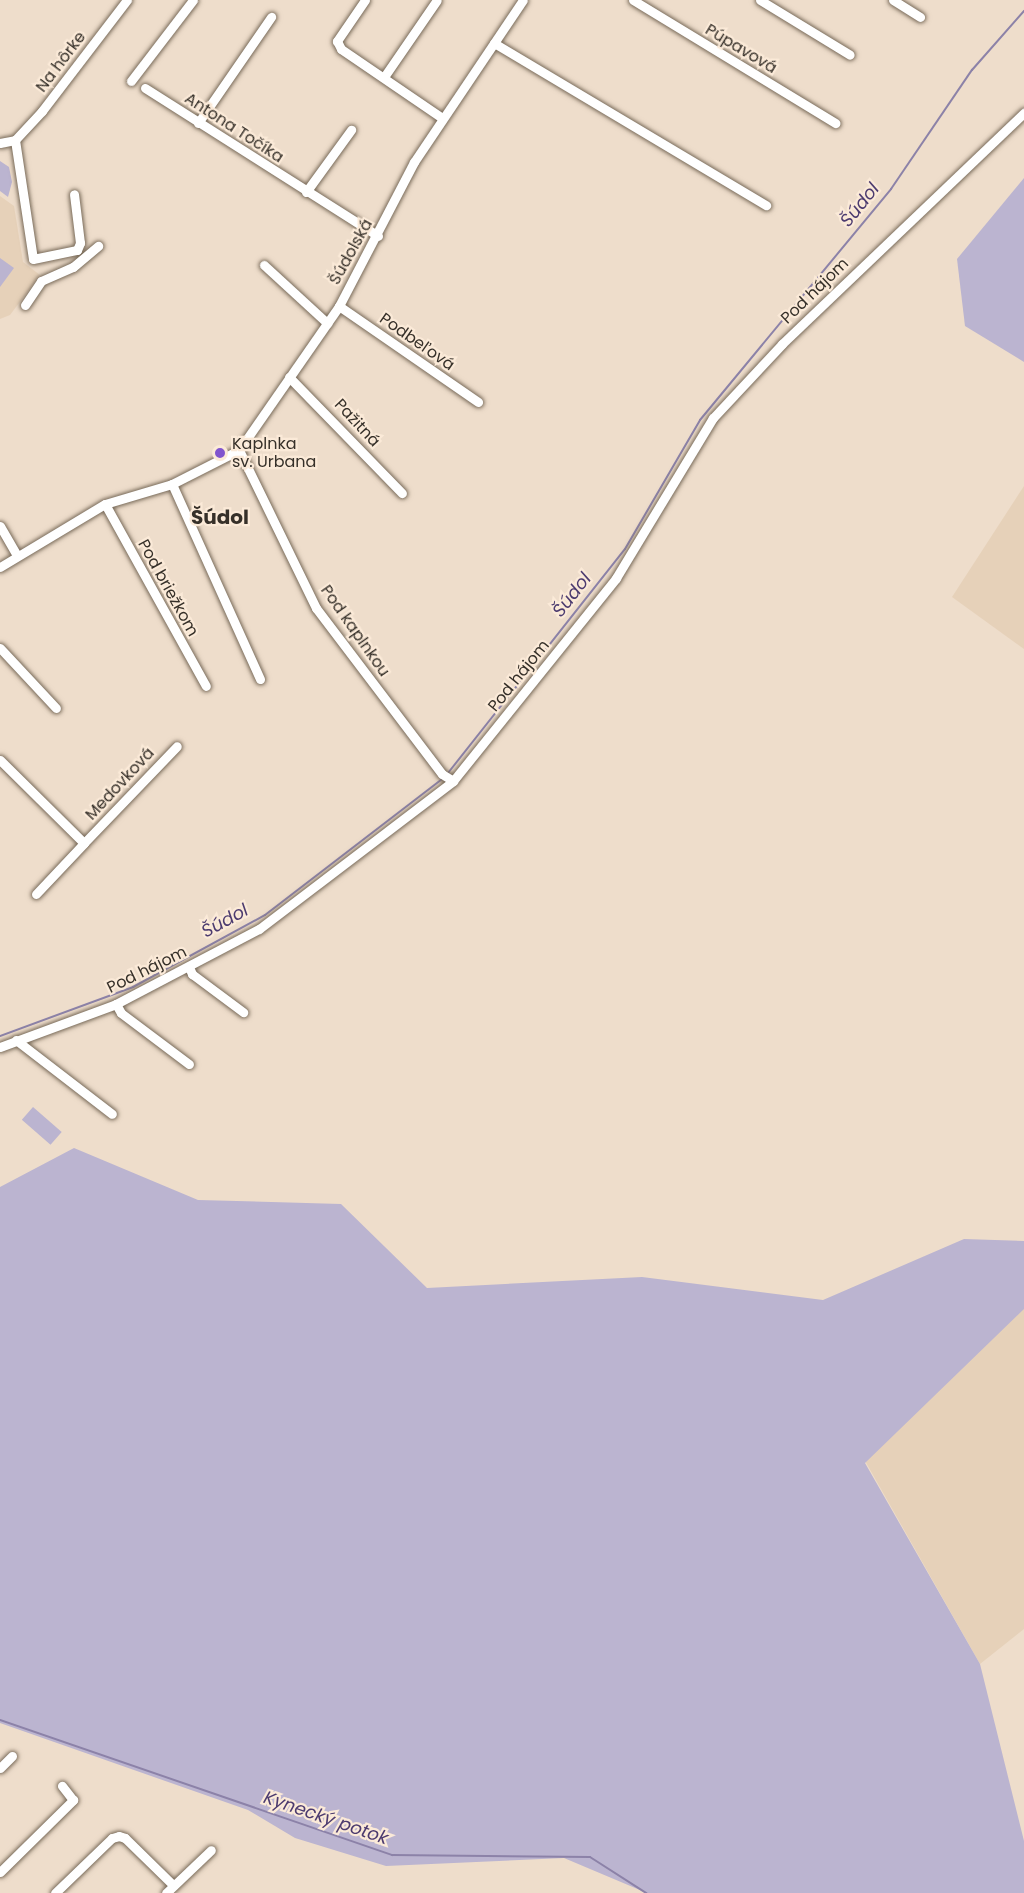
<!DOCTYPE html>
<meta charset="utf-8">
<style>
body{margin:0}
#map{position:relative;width:1024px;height:1893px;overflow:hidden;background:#eeddcb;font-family:Poppins,sans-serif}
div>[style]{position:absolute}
.built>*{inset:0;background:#e6d1b9}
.green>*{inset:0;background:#bbb4d0;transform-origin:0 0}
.stream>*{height:2px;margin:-1px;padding:0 1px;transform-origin:1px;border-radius:1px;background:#8c82a8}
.roads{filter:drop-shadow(0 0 2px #786a59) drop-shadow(0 0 2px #786a59)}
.street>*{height:9px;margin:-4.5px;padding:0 4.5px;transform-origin:4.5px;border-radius:4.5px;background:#fff}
.dots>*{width:16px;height:16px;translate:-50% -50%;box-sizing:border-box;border:3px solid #fbead8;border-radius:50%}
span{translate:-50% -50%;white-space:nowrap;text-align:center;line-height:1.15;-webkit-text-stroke:4.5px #fbead8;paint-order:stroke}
.street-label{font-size:16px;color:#363029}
.poi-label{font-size:16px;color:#363029}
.left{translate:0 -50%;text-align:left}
.water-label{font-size:18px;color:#4c3b6f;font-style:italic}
.quarter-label{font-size:20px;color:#363029;font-weight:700}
</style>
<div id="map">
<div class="built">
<div style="clip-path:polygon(0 196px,14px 206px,23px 262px,40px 275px,10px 315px,0 319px)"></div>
<div style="clip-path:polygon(1024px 486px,1024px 649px,952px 597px)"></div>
<div style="clip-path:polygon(1024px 1308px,1024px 1629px,980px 1664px,864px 1459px)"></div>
</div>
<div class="green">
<div style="clip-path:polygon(0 161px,9px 167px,12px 182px,8px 197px,0 191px)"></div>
<div style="clip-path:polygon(1024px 178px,1024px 362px,965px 326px,957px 259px)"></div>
<div style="clip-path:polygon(0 258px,14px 268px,0 287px)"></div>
<div style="left:33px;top:1107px;width:38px;height:17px;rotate:41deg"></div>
<div style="clip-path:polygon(74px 1148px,198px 1200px,341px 1204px,427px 1288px,642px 1277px,823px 1300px,964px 1239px,1024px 1241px,1024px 1309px,865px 1463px,980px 1664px,1024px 1841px,1024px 1893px,647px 1893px,564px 1858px,386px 1866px,295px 1838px,248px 1810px,0 1723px,0 1187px)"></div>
</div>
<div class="stream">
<div style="left:448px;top:773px;width:285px;rotate:-51.7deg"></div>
<div style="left:625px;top:549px;width:149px;rotate:-59.8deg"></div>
<div style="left:700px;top:420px;width:300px;rotate:-50.4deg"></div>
<div style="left:891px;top:189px;width:144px;rotate:-55.8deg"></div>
<div style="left:972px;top:70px;width:79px;rotate:-48.6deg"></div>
<div style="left:0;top:1036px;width:142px;rotate:-20.2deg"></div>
<div style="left:133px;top:987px;width:150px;rotate:-28.6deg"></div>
<div style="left:265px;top:915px;width:227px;rotate:-37.5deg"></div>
<div style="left:0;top:1720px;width:415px;rotate:19deg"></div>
<div style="left:392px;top:1855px;width:198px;rotate:0.6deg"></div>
<div style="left:590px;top:1857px;width:67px;rotate:32.7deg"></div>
</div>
<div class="roads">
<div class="street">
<div style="left:365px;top:0;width:50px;rotate:124.3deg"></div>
<div style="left:337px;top:41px;width:9px;rotate:63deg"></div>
<div style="left:341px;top:49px;width:122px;rotate:34.3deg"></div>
<div style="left:633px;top:0;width:237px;rotate:31.3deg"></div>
<div style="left:760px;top:0;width:105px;rotate:31.4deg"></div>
<div style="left:893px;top:0;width:32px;rotate:32deg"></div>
<div style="left:494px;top:43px;width:317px;rotate:30.8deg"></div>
<div style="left:384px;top:77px;width:93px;rotate:-55.5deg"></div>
<div style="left:131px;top:81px;width:102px;rotate:-52.6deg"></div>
<div style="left:145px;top:88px;width:276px;rotate:32.4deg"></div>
<div style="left:198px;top:123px;width:129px;rotate:-55.4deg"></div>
<div style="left:15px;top:140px;width:120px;rotate:81.4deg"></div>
<div style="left:33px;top:259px;width:45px;rotate:-11.6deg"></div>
<div style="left:77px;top:250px;width:8px;rotate:-67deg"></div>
<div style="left:80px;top:243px;width:49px;rotate:-97deg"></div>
<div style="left:0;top:143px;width:15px;rotate:-11deg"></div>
<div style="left:15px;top:140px;width:40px;rotate:-47deg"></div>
<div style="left:42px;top:111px;width:140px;rotate:-52.6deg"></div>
<div style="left:306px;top:192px;width:77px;rotate:-54deg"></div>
<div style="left:264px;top:265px;width:86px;rotate:42.6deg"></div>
<div style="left:25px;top:305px;width:29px;rotate:-56deg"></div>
<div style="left:41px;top:281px;width:35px;rotate:-24deg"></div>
<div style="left:73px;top:267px;width:33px;rotate:-40deg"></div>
<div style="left:339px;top:306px;width:169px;rotate:34.6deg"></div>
<div style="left:289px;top:377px;width:162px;rotate:45.8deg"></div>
<div style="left:239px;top:450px;width:176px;rotate:64deg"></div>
<div style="left:316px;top:608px;width:208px;rotate:52.8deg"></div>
<div style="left:442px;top:774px;width:13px;rotate:32deg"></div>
<div style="left:172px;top:484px;width:214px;rotate:65.7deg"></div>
<div style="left:105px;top:504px;width:208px;rotate:61deg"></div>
<div style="left:0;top:526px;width:34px;rotate:60deg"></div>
<div style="left:0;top:567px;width:122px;rotate:-31deg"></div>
<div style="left:105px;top:504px;width:70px;rotate:-16.6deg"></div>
<div style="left:172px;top:484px;width:75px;rotate:-26.9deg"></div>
<div style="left:239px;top:450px;width:175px;rotate:-55.2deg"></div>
<div style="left:339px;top:306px;width:162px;rotate:-62.5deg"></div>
<div style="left:414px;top:162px;width:195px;rotate:-56.1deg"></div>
<div style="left:0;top:648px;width:82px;rotate:47deg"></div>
<div style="left:0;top:760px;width:118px;rotate:44.7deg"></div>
<div style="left:84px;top:843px;width:134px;rotate:-46.2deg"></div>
<div style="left:36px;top:894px;width:70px;rotate:-46.7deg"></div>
<div style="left:189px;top:967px;width:8px;rotate:67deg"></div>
<div style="left:192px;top:974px;width:64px;rotate:36.7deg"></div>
<div style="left:116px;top:1004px;width:10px;rotate:61deg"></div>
<div style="left:121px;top:1013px;width:85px;rotate:36.9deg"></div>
<div style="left:16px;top:1040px;width:121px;rotate:37.6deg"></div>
<div style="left:0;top:1047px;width:124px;rotate:-20.3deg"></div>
<div style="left:116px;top:1004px;width:161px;rotate:-27.7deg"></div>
<div style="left:259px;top:929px;width:244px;rotate:-37.3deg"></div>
<div style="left:453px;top:781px;width:260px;rotate:-51.2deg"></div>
<div style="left:616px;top:578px;width:187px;rotate:-58.8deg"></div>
<div style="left:713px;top:418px;width:101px;rotate:-47deg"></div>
<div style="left:782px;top:344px;width:335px;rotate:-43.7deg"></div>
<div style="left:0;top:1768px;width:17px;rotate:-45deg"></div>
<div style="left:0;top:1872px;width:103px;rotate:-44.6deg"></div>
<div style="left:73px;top:1800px;width:18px;rotate:-128deg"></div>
<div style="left:55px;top:1893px;width:79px;rotate:-44deg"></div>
<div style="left:112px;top:1838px;width:7px;rotate:-16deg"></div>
<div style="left:119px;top:1836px;width:6px;rotate:18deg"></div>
<div style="left:125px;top:1838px;width:67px;rotate:44.4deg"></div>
<div style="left:166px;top:1893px;width:62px;rotate:-43.7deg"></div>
</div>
</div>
<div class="dots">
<div style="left:220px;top:453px;background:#8155ce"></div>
</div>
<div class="street-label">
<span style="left:741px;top:49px;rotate:31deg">Púpavová</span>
<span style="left:61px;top:62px;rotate:-53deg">Na hôrke</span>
<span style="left:234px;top:128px;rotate:33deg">Antona Točíka</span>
<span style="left:351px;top:252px;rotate:-61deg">Šúdolská</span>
<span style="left:815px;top:291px;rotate:-44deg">Pod hájom</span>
<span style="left:417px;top:342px;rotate:35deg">Podbeľová</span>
<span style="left:357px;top:423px;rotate:47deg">Pažitná</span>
<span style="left:168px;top:588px;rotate:61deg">Pod briežkom</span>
<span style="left:355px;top:631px;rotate:55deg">Pod kaplnkou</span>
<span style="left:519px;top:676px;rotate:-51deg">Pod hájom</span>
<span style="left:120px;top:784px;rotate:-47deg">Medovková</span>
<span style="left:147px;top:970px;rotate:-26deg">Pod hájom</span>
</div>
<div class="poi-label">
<span class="left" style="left:232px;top:453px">Kaplnka<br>sv. Urbana</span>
</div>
<div class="water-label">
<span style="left:860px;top:205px;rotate:-51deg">Šúdol</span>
<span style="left:572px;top:595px;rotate:-52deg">Šúdol</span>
<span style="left:225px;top:921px;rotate:-29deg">Šúdol</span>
<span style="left:326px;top:1818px;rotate:19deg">Kynecký potok</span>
</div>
<div class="quarter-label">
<span style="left:220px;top:517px">Šúdol</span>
</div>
</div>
